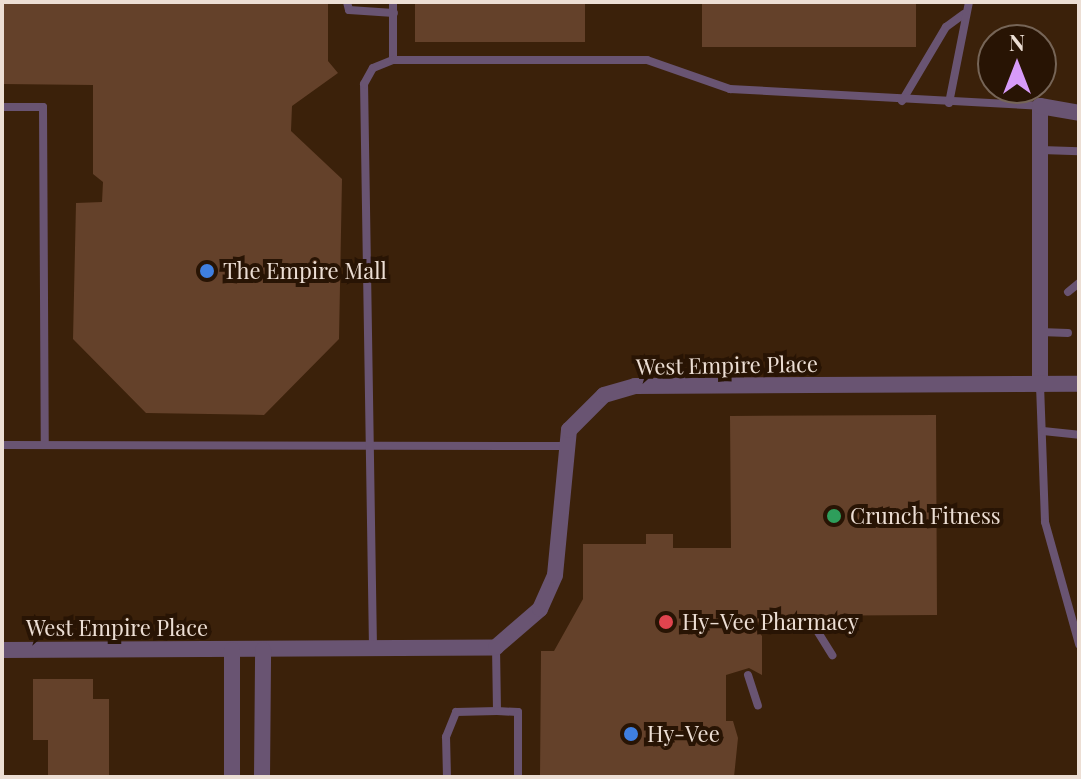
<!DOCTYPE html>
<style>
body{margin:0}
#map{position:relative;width:1081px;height:779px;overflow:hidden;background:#321e0c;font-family:"Playfair Display",serif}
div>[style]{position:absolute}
.built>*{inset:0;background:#3b210a}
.building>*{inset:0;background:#64412a;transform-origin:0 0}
.lane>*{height:8px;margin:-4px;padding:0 4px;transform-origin:4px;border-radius:4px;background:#695472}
.street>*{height:16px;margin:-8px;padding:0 8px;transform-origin:8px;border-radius:8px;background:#695472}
.dots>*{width:22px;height:22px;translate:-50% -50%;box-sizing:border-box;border:4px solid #281404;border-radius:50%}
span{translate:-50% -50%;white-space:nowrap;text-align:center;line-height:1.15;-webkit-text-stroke:8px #281404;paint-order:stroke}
.poi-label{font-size:22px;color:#ecded4}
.left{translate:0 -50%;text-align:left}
.street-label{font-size:22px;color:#ecded4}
.frame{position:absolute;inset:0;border:4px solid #ecded4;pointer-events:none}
.north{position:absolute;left:977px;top:24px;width:80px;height:80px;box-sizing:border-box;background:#281404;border:2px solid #766557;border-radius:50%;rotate:0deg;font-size:22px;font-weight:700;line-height:32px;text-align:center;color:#ecded4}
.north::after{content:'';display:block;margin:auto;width:28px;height:36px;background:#d79bf9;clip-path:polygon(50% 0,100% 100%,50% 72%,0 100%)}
</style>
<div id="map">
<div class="built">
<div style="clip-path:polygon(evenodd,2px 2px,1079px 2px,1079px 777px,2px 777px,2px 2px,993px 40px,1041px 40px,1041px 88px,993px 88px,993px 40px)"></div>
</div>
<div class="building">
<div style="clip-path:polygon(2px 2px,328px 2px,328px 61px,338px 73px,292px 106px,291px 131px,342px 179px,339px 339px,264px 415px,146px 413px,73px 339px,76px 203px,102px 202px,103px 182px,93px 174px,93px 85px,2px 84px)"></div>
<div style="left:415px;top:2px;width:170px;height:40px"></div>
<div style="left:702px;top:2px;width:214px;height:45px"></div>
<div style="clip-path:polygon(936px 415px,937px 615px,762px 616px,755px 628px,762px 636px,762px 675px,749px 668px,726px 675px,726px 721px,733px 721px,738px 738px,734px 777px,540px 777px,541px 651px,554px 651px,583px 599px,583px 544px,646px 544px,646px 534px,673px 534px,673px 548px,731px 548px,730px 416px)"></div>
<div style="clip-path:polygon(33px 679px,93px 679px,93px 699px,109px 699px,109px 775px,48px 777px,48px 740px,33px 740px)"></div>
</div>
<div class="lane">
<div style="left:347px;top:2px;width:8px;rotate:76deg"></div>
<div style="left:349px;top:10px;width:45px;rotate:3.8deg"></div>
<div style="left:393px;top:60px;width:58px;rotate:-90deg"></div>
<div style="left:902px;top:101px;width:86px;rotate:-59.3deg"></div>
<div style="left:946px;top:27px;width:22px;rotate:-36deg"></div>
<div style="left:949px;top:103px;width:103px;rotate:-78.8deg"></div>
<div style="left:2px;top:107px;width:41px"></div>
<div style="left:43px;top:107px;width:338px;rotate:89.7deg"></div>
<div style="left:1041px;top:150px;width:38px;rotate:2deg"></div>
<div style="left:1068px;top:292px;width:14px;rotate:-39deg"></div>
<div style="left:1040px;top:332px;width:28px;rotate:2deg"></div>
<div style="left:1040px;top:385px;width:137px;rotate:87.9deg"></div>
<div style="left:1045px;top:522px;width:127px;rotate:74.4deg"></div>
<div style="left:1043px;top:431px;width:36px;rotate:6deg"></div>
<div style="left:2px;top:445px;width:563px;rotate:0.1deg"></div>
<div style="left:762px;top:629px;width:54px"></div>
<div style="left:816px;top:629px;width:31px;rotate:58deg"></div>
<div style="left:496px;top:647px;width:64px;rotate:89.1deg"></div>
<div style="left:373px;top:648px;width:564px;rotate:-90.91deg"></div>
<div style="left:364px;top:84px;width:18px;rotate:-61deg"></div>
<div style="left:373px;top:68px;width:22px;rotate:-22deg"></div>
<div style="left:393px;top:60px;width:254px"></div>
<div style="left:647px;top:60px;width:88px;rotate:19.3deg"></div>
<div style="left:730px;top:89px;width:310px;rotate:3.1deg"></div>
<div style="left:748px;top:675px;width:32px;rotate:72deg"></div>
<div style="left:447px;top:777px;width:40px;rotate:-91.4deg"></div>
<div style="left:446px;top:737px;width:27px;rotate:-68deg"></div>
<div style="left:456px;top:712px;width:41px;rotate:-1.4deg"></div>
<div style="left:497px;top:711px;width:21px;rotate:3deg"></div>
<div style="left:518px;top:712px;width:65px;rotate:90deg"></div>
</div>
<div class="street">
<div style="left:1040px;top:106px;width:279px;rotate:90deg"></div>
<div style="left:1040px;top:106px;width:40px;rotate:10deg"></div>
<div style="left:2px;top:650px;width:494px;rotate:-0.3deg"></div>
<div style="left:496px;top:647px;width:58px;rotate:-40.8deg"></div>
<div style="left:540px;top:609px;width:37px;rotate:-66deg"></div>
<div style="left:555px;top:575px;width:146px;rotate:-84.5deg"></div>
<div style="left:569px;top:430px;width:49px;rotate:-45deg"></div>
<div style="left:604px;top:395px;width:32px;rotate:-16deg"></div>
<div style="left:635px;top:386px;width:444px;rotate:-0.3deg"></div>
<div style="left:232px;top:650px;width:127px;rotate:90deg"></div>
<div style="left:262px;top:777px;width:127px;rotate:-89.5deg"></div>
</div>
<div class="dots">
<div style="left:207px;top:271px;background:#3f7fe0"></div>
<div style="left:834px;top:516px;background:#2e9e5b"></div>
<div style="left:666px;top:622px;background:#e0444e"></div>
<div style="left:631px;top:734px;background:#3f7fe0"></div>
</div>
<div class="poi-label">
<span class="left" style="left:223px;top:271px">The Empire Mall</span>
<span class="left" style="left:850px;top:516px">Crunch Fitness</span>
<span class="left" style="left:682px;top:622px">Hy-Vee Pharmacy</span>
<span class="left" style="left:647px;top:734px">Hy-Vee</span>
</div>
<div class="street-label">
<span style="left:727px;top:365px;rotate:-1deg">West Empire Place</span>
<span style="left:117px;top:628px">West Empire Place</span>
</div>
<div class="frame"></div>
<div class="north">N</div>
</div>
